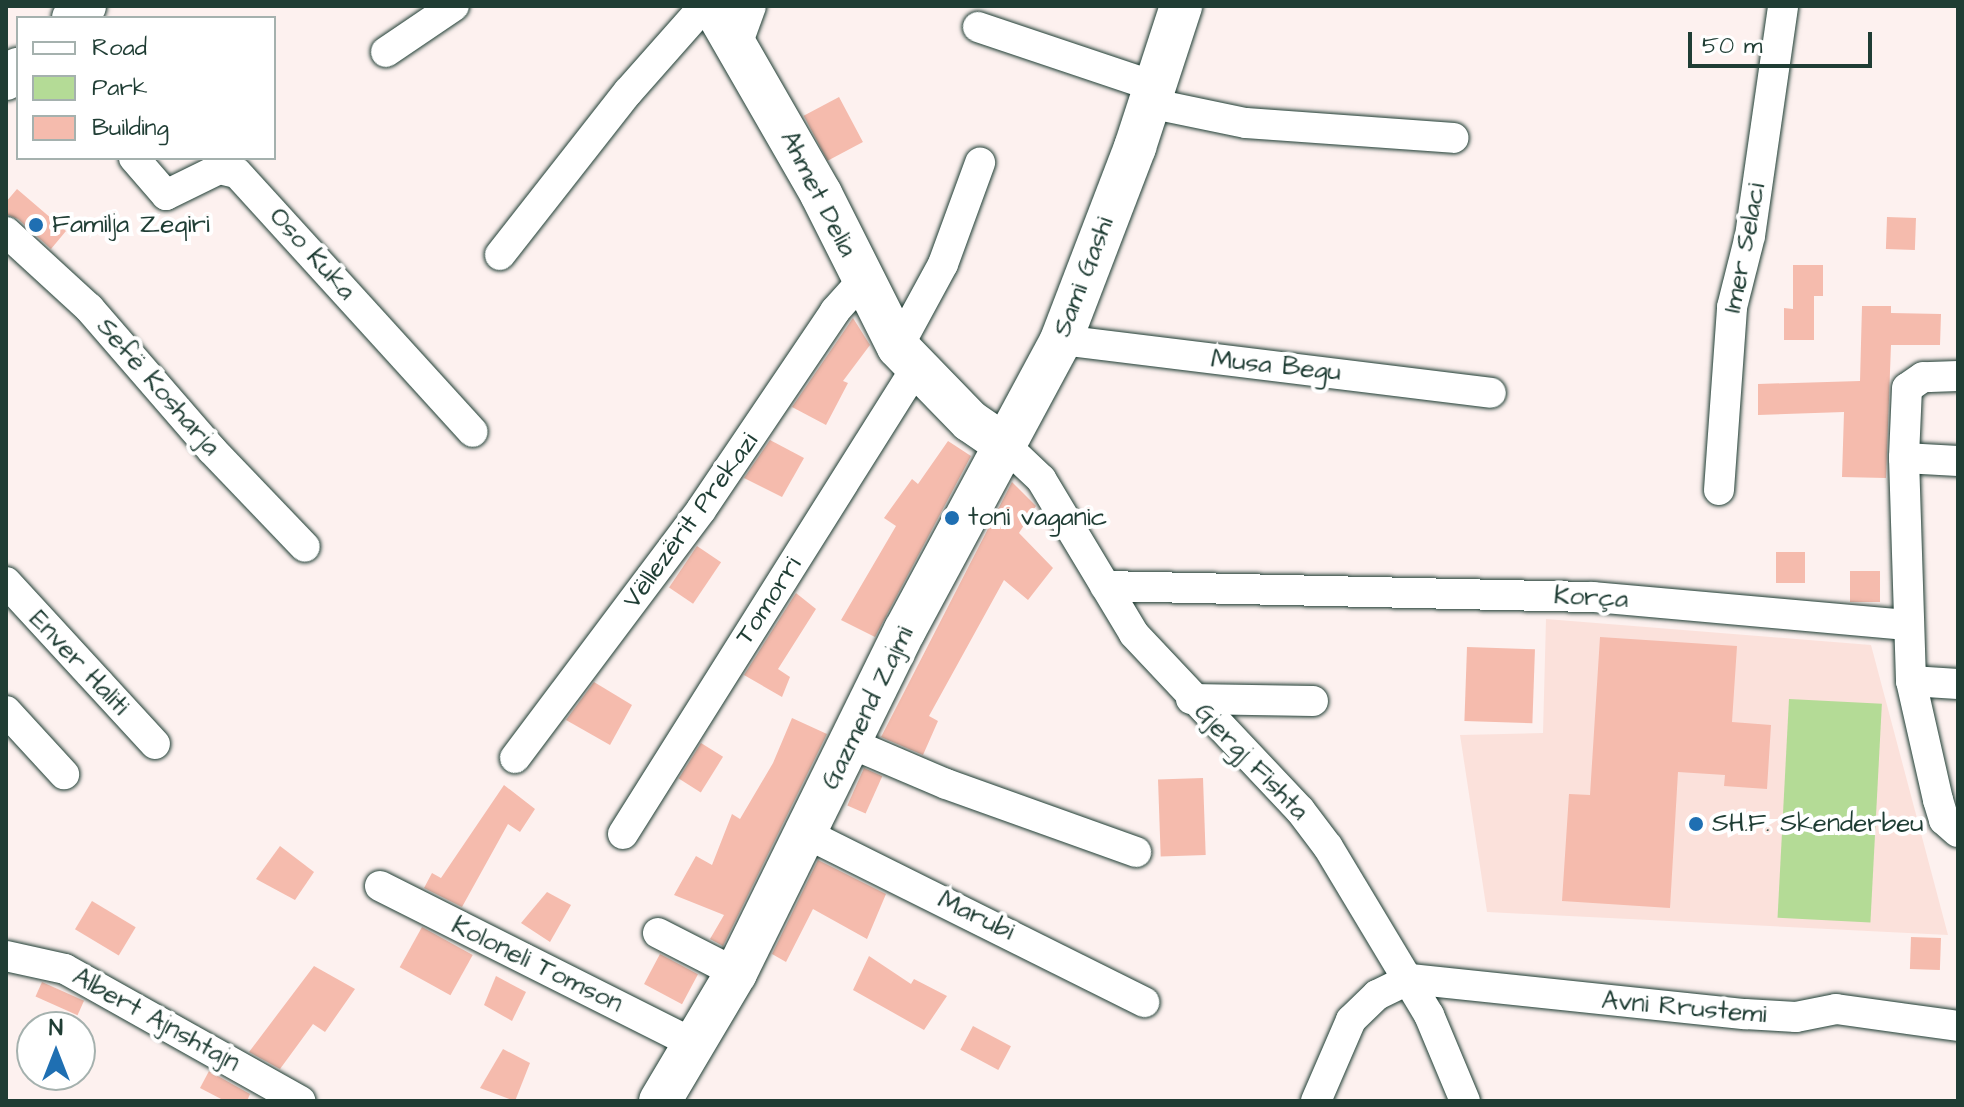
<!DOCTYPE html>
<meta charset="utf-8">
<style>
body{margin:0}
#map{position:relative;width:1964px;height:1107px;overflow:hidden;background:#fdf1ef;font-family:"Architects Daughter",sans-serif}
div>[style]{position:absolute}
.built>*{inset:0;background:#fbe1db}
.green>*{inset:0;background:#b4db96;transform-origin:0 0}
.building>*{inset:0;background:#f5bbad;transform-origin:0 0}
.roads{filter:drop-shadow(0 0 2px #1f3d34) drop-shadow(0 0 2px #1f3d34)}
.street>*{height:30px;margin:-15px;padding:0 15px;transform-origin:15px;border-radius:15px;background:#fff}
.secondary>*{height:42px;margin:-21px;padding:0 21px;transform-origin:21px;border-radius:21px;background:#fff}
.dots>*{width:22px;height:22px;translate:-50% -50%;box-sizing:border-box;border:4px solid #fff;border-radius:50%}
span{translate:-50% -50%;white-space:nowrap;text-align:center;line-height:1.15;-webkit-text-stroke:8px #fff;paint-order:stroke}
.street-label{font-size:26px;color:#1f3d34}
.poi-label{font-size:26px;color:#1f3d34}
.left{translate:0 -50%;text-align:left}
.frame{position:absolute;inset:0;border:8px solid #1f3d34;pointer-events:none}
.legend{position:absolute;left:16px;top:16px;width:260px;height:144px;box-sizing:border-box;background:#fff;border:2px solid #a5b1ae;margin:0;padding:10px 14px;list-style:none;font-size:24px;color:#1f3d34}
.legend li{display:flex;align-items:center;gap:16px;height:40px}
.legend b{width:40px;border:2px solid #a5b1ae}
.north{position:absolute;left:16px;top:1011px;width:80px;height:80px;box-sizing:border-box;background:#fff;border:2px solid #a5b1ae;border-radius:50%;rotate:0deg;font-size:22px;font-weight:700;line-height:32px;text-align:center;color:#1f3d34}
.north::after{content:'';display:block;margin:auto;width:28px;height:36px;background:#1f6fb2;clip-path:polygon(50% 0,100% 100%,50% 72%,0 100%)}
.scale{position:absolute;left:1688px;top:32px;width:184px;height:36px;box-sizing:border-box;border:4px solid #1f3d34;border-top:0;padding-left:10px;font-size:24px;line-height:28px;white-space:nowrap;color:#1f3d34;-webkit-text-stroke:6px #fff;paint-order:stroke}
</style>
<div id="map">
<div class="built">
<div style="clip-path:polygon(1546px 619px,1871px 645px,1948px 935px,1487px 912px,1460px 735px,1543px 733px)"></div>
</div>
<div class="green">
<div style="left:1789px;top:699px;width:93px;height:219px;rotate:3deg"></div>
</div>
<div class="building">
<div style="left:839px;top:97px;width:51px;height:40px;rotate:62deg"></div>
<div style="clip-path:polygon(17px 189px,66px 231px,51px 249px,18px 219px,6px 214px,6px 202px)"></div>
<div style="left:1887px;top:217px;width:29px;height:32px;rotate:2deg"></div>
<div style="clip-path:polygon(1793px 265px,1823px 265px,1823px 296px,1814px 296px,1814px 340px,1784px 340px,1784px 308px,1793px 309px)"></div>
<div style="clip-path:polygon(1862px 306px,1891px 306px,1891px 313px,1941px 314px,1940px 345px,1891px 345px,1886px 478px,1842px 477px,1844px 412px,1758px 415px,1758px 384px,1860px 381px)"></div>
<div style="clip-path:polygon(853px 318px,870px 345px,843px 381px,848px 383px,826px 425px,792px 407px)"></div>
<div style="clip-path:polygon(770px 440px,804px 458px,782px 497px,744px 478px)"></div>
<div style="clip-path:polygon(948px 441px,971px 456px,875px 637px,841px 620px,896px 526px,884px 518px,912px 479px,918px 484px)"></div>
<div style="clip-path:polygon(1012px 482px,1036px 506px,1019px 533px,1053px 568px,1028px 600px,1004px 580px,929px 716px,938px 721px,923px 755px,881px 737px)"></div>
<div style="left:697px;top:546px;width:29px;height:50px;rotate:34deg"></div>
<div style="left:1776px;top:552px;width:29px;height:31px"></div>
<div style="left:1850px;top:571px;width:30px;height:31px"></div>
<div style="clip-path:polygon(796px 593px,816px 609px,778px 669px,790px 677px,782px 697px,744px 675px)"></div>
<div style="clip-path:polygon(1600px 637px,1737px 646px,1732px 722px,1771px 725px,1767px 789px,1724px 786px,1725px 775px,1678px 772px,1670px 908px,1562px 901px,1569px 794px,1590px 795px)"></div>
<div style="left:1467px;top:647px;width:68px;height:74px;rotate:2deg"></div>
<div style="clip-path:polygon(594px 682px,632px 705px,610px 745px,566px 720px)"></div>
<div style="clip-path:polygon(792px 718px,827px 734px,723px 946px,710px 939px,724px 915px,674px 895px,696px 856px,712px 865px,732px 814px,740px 819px,773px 763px)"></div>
<div style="left:701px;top:743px;width:26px;height:42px;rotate:32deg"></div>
<div style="left:864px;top:768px;width:20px;height:41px;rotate:24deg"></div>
<div style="left:1203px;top:778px;width:77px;height:45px;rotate:88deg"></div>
<div style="clip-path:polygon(504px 785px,535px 809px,520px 832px,508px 824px,462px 907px,424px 888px,432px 873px,441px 878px)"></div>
<div style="clip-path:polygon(280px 846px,314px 872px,295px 900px,256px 879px)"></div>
<div style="clip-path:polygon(818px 860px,886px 894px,867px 939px,813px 909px,786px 962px,772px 954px)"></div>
<div style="clip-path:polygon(547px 892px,571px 905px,550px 942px,521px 923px)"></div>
<div style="left:92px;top:901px;width:51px;height:33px;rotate:31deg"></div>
<div style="left:422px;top:927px;width:58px;height:46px;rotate:29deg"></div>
<div style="left:1911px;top:937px;width:30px;height:32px;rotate:2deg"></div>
<div style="left:660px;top:954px;width:43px;height:34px;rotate:28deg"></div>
<div style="clip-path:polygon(869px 956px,911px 984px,914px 979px,947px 996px,924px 1030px,853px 990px)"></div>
<div style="clip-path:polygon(314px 966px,355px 989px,325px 1032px,313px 1024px,280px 1069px,249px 1052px)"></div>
<div style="clip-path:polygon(496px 976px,526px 992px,512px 1021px,484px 1005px)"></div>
<div style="left:42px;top:982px;width:46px;height:16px;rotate:24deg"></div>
<div style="left:973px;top:1026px;width:43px;height:27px;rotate:28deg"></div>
<div style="clip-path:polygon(503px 1049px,530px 1063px,515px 1101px,480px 1088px)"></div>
<div style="clip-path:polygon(209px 1071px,250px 1094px,247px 1101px,225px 1101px,200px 1088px)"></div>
</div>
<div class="roads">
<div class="street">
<div style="left:978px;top:27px;width:185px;rotate:18.6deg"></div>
<div style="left:738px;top:42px;width:38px;rotate:-70deg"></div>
<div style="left:386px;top:52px;width:82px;rotate:-34.1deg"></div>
<div style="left:1149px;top:103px;width:99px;rotate:11.7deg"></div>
<div style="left:1246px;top:123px;width:208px;rotate:4.1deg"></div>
<div style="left:134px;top:158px;width:49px;rotate:49.1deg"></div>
<div style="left:166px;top:195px;width:59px;rotate:-26.1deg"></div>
<div style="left:219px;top:169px;width:18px;rotate:13deg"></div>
<div style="left:237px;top:173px;width:350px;rotate:47.7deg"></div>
<div style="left:6px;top:232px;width:113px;rotate:42.5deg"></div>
<div style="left:89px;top:308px;width:188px;rotate:49.1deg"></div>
<div style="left:212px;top:450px;width:134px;rotate:46.2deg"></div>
<div style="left:500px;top:255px;width:207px;rotate:-51.9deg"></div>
<div style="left:628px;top:92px;width:115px;rotate:-48.5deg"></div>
<div style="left:1061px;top:340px;width:433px;rotate:7deg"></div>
<div style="left:898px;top:347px;width:94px;rotate:-61.5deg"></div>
<div style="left:943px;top:264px;width:108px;rotate:-69.9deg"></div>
<div style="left:1958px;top:376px;width:35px;rotate:178deg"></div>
<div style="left:1923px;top:377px;width:19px;rotate:145deg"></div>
<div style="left:1907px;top:388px;width:70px;rotate:92.5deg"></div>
<div style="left:1904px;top:458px;width:223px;rotate:88.2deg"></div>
<div style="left:1911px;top:681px;width:122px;rotate:77.2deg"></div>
<div style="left:1938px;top:800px;width:21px;rotate:73deg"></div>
<div style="left:1944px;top:820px;width:18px;rotate:41deg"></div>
<div style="left:1005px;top:445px;width:50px;rotate:43.4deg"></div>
<div style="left:1041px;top:479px;width:181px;rotate:59deg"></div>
<div style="left:1134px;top:634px;width:242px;rotate:46.7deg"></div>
<div style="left:1300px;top:810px;width:46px;rotate:52.9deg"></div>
<div style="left:1328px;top:847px;width:196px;rotate:59deg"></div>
<div style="left:1429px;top:1015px;width:93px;rotate:67.3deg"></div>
<div style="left:1904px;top:458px;width:54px;rotate:3.2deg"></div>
<div style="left:1719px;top:490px;width:183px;rotate:-85.9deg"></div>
<div style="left:1732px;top:307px;width:73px;rotate:-75.8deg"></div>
<div style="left:1750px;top:236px;width:232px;rotate:-81.8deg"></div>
<div style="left:6px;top:582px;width:220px;rotate:47.4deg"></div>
<div style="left:1105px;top:586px;width:488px;rotate:1.3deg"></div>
<div style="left:1593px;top:597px;width:317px;rotate:5.1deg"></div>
<div style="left:1911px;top:681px;width:47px;rotate:3.7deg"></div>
<div style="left:1191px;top:699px;width:122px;rotate:0.9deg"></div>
<div style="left:6px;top:711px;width:86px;rotate:47.4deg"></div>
<div style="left:850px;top:743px;width:104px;rotate:23.1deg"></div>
<div style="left:946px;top:784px;width:202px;rotate:19.7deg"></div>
<div style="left:515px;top:758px;width:310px;rotate:-53.1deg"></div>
<div style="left:701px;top:510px;width:240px;rotate:-56deg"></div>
<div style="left:835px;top:311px;width:40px;rotate:-48deg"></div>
<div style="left:623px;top:834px;width:550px;rotate:-57.84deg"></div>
<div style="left:807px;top:834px;width:377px;rotate:26.5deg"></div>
<div style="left:380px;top:886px;width:352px;rotate:26.7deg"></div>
<div style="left:658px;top:933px;width:88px;rotate:27.1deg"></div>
<div style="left:6px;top:956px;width:60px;rotate:12.4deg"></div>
<div style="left:65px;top:969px;width:270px;rotate:29.3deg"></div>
<div style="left:1316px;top:1101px;width:88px;rotate:-66.6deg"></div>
<div style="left:1351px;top:1020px;width:36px;rotate:-44deg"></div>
<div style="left:1377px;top:995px;width:37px;rotate:-26deg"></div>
<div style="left:1410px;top:979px;width:337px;rotate:6deg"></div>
<div style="left:1745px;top:1014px;width:51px;rotate:3.4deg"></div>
<div style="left:1796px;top:1017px;width:41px;rotate:-11.3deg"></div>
<div style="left:1836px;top:1009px;width:123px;rotate:7.9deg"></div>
</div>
<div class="secondary">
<div style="left:713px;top:6px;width:217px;rotate:60.1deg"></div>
<div style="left:821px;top:194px;width:171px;rotate:63.3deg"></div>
<div style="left:898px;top:347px;width:103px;rotate:45.8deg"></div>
<div style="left:970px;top:421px;width:42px;rotate:34.4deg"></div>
<div style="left:73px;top:18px;width:17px;rotate:-45deg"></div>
<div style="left:6px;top:79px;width:16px;rotate:-40deg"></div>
<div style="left:660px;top:1101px;width:149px;rotate:-59.3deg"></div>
<div style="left:736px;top:973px;width:382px;rotate:-63.8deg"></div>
<div style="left:905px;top:630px;width:329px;rotate:-61.7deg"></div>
<div style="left:1061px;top:340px;width:207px;rotate:-69deg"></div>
<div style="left:1135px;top:147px;width:148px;rotate:-71.9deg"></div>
</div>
</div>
<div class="dots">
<div style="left:36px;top:225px;background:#1f6fb2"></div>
<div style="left:952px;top:518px;background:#1f6fb2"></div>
<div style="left:1696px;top:824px;background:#1f6fb2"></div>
</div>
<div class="street-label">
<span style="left:818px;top:194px;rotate:63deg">Ahmet Delia</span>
<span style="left:1745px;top:248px;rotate:-79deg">Imer Selaci</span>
<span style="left:312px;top:254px;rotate:48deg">Oso Kuka</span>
<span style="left:1084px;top:277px;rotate:-69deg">Sami Gashi</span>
<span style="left:1276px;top:366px;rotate:6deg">Musa Begu</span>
<span style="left:158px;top:387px;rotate:49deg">Sefë Kosharja</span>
<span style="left:691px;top:521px;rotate:-54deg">Vëllezërit Prekazi</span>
<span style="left:1591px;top:598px;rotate:3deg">Korça</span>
<span style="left:769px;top:601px;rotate:-57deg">Tomorri</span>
<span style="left:79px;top:663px;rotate:47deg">Enver Haliti</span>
<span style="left:868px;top:708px;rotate:-64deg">Gazmend Zajmi</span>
<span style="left:1251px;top:762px;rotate:46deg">Gjergj Fishta</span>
<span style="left:976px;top:916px;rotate:26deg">Marubi</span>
<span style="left:537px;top:965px;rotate:26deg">Koloneli Tomson</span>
<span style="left:1684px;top:1008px;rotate:5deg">Avni Rrustemi</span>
<span style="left:156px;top:1020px;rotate:29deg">Albert Ajnshtajn</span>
</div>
<div class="poi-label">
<span class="left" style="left:52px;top:225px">Familja Zeqiri</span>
<span class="left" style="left:968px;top:518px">toni vaganic</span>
<span class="left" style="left:1712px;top:824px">SH.F. Skenderbeu</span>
</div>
<div class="frame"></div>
<ul class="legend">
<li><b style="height:10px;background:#fff"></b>Road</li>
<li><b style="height:22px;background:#b4db96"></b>Park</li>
<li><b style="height:22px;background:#f5bbad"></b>Building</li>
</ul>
<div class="north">N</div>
<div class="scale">50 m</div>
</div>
